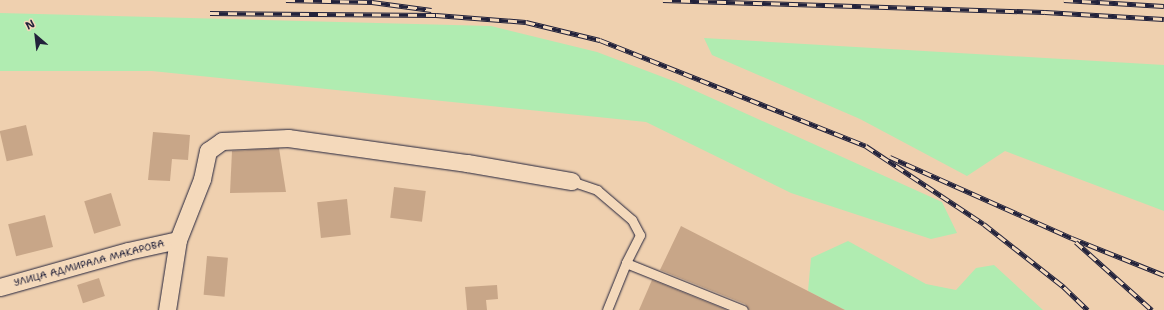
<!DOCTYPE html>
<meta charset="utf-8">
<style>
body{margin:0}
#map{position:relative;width:1164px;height:310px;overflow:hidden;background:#efd0af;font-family:"Shantell Sans",sans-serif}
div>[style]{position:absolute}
.green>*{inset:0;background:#b0ecb1}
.building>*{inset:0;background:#c8a688;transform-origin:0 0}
.roads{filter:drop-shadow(0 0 1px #22223b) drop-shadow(0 0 1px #22223b)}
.lane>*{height:9px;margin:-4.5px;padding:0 4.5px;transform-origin:4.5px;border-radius:4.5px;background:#f4d9bb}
.street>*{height:17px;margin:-8.5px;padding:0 8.5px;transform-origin:8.5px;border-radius:8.5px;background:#f4d9bb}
.rail>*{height:4.5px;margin-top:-2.25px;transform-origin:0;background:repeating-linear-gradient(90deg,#f4d9bb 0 9px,#22223b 0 18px);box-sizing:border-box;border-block:1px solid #22223b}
span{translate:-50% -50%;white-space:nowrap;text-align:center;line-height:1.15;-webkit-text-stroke:3px #f4d9bb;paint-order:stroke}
.street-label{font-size:10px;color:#22223b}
.north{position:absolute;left:16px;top:16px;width:40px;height:40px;-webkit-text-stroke:3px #f4d9bb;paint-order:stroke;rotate:332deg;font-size:11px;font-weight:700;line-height:16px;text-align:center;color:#22223b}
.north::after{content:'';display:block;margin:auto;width:14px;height:18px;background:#22223b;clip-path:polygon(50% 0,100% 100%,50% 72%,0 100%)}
</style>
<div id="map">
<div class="green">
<div style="clip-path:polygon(0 13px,491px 26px,597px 52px,676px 82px,942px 202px,957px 233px,931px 239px,791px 193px,646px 122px,152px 71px,0 71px)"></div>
<div style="clip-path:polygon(704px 38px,1164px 65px,1164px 211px,1005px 151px,967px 176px,860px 119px,712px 55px)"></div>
<div style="clip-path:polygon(848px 241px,926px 284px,956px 290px,976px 268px,994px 265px,1043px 310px,845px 310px,808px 291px,811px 258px)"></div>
</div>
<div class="building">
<div style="left:26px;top:125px;width:31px;height:27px;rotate:77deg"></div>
<div style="clip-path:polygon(153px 132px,190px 135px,188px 160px,172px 159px,170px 181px,148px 180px)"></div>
<div style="clip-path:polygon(279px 148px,286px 192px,230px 193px,232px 151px)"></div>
<div style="left:394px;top:187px;width:32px;height:31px;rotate:7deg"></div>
<div style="left:111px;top:193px;width:34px;height:28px;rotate:73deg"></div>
<div style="left:347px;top:199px;width:36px;height:30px;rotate:84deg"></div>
<div style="left:45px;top:215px;width:33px;height:38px;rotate:76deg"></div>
<div style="clip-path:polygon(681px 226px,808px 291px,845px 310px,749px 310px,745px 304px,660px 270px)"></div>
<div style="left:207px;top:256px;width:21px;height:39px;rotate:5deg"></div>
<div style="left:99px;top:278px;width:19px;height:23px;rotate:72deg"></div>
<div style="clip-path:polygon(652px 280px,655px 281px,727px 310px,639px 310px)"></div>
<div style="clip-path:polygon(497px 285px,498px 299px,486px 300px,487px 310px,467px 310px,465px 287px)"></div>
</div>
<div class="roads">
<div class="lane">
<div style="left:571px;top:181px;width:28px;rotate:19deg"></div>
<div style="left:597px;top:190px;width:46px;rotate:40.6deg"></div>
<div style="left:632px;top:220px;width:17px;rotate:62deg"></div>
<div style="left:640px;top:235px;width:31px;rotate:117deg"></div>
<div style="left:626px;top:263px;width:126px;rotate:21.9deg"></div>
<div style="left:607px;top:310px;width:51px;rotate:-68deg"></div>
</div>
<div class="street">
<div style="left:0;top:287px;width:133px;rotate:-15.7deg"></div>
<div style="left:128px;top:251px;width:51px;rotate:-12.4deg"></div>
<div style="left:167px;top:310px;width:71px;rotate:-81.1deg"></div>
<div style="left:178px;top:240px;width:66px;rotate:-68.5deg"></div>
<div style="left:202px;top:179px;width:29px;rotate:-78deg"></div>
<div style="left:208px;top:151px;width:17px;rotate:-36deg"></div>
<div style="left:222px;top:141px;width:66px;rotate:-2.6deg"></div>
<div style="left:288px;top:138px;width:181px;rotate:8deg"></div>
<div style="left:467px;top:163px;width:106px;rotate:9.8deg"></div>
</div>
</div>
<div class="rail">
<div style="left:286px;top:0;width:86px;rotate:1.3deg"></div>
<div style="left:372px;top:2px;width:60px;rotate:7.7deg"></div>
<div style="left:663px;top:0;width:382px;rotate:1.8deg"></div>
<div style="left:1045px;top:12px;width:119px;rotate:3.4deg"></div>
<div style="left:1064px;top:0;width:100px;rotate:3.4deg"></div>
<div style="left:210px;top:13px;width:226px;rotate:0.5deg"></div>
<div style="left:436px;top:15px;width:90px;rotate:4.4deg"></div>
<div style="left:526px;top:22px;width:76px;rotate:13.7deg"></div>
<div style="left:600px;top:40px;width:286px;rotate:21.7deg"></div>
<div style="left:866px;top:146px;width:141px;rotate:33.5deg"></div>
<div style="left:984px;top:224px;width:102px;rotate:38.2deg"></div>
<div style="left:1064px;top:287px;width:33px;rotate:44deg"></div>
<div style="left:890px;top:157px;width:199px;rotate:24deg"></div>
<div style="left:1072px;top:238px;width:99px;rotate:21.9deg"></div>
<div style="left:1076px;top:242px;width:102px;rotate:41.8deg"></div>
</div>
<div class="street-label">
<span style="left:89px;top:263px;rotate:-15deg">УЛИЦА АДМИРАЛА МАКАРОВА</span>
</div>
<div class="north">N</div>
</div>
